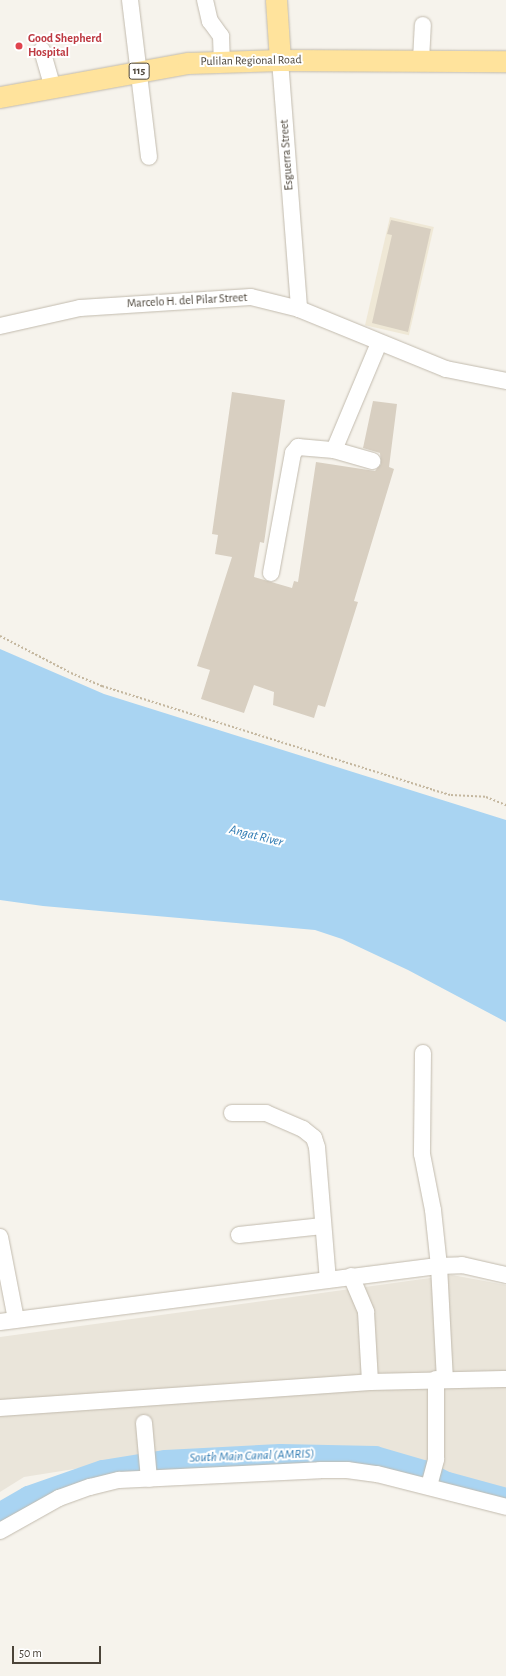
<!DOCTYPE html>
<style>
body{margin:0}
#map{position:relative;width:506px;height:1676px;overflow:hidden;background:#f6f3ec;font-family:"Alegreya Sans",sans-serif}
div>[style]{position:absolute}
.residential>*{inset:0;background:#eae5da}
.education>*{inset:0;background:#efe8d6;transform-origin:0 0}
.water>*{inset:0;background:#a9d4f2}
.river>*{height:21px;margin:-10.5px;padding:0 10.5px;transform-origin:10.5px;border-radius:10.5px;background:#a9d4f2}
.building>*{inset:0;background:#d8cfc1}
.path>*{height:2px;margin-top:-1px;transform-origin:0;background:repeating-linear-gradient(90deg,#c4b79f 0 2px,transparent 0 4px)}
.roads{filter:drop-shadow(0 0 1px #c2bbae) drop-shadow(0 0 1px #c2bbae)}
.minor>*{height:16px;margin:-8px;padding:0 8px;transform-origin:8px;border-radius:8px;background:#fff}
.major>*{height:21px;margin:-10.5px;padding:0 10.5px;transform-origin:10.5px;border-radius:10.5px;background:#ffe39c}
.dots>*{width:11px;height:11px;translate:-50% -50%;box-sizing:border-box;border:2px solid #fff;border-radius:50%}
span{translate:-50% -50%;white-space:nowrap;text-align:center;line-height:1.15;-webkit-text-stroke:4px #fff;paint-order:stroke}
.shield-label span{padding:1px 3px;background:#fff;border:1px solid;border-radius:3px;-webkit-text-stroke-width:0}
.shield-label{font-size:11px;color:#4b4439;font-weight:700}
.health-label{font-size:12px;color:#be3a42;font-weight:700}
.left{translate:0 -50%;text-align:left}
.street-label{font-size:12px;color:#4b4439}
.water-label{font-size:13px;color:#2e7ab2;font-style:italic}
.scale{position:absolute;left:12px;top:1646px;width:89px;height:18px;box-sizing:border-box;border:2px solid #4b4439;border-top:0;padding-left:5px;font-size:12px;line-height:14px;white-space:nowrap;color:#4b4439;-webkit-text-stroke:3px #fff;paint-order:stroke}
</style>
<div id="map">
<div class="residential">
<div style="clip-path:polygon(452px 1275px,506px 1285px,506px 1498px,447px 1482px,423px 1470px,375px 1456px,280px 1454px,175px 1453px,24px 1477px,0 1492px,0 1337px)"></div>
</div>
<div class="education">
<div style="left:390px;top:217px;width:45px;height:111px;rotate:13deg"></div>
</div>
<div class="water">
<div style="clip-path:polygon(0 649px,104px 694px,506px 820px,506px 1022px,408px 970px,342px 939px,315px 930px,43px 906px,0 900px)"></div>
</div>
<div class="river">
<div style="left:0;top:1512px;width:32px;rotate:-30deg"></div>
<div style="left:28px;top:1496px;width:78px;rotate:-19.4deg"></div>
<div style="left:102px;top:1470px;width:64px;rotate:-9deg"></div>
<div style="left:165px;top:1460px;width:115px;rotate:-3deg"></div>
<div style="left:280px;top:1454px;width:95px;rotate:1.2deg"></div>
<div style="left:375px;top:1456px;width:50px;rotate:16.3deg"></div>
<div style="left:423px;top:1470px;width:27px;rotate:27deg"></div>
<div style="left:447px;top:1482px;width:61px;rotate:15.2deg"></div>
</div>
<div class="building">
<div style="clip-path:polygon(391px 220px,431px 229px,408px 332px,372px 323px,392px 235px,387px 234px)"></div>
<div style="clip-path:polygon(232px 392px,285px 400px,264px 543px,260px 542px,254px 577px,292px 588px,294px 581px,298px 582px,316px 462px,375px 471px,381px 464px,380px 453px,363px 448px,373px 401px,397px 404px,389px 467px,394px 469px,354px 601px,358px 602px,325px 707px,318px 705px,314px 718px,273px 705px,274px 692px,254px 685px,244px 713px,201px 699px,210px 670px,197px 666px,232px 557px,215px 554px,218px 535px,212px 534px)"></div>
</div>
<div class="path">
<div style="left:0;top:636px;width:80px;rotate:27.5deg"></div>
<div style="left:71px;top:673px;width:34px;rotate:23deg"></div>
<div style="left:102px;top:686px;width:347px;rotate:17.4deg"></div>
<div style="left:433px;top:790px;width:19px;rotate:16deg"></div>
<div style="left:451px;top:795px;width:35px;rotate:3deg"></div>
<div style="left:486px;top:797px;width:22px;rotate:22deg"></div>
</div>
<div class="roads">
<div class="minor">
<div style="left:130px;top:0;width:158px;rotate:83.1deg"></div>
<div style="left:205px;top:0;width:22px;rotate:77deg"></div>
<div style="left:210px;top:21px;width:19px;rotate:54deg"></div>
<div style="left:221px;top:36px;width:26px;rotate:88deg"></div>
<div style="left:42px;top:50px;width:37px;rotate:74deg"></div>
<div style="left:280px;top:60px;width:250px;rotate:85.6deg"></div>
<div style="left:421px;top:60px;width:35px;rotate:-87deg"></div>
<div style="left:0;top:326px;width:82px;rotate:-12.7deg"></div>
<div style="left:80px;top:308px;width:171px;rotate:-3.7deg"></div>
<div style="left:251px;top:297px;width:49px;rotate:14deg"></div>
<div style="left:299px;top:309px;width:159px;rotate:22.2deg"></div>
<div style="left:446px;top:369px;width:61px;rotate:11.3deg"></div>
<div style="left:334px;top:450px;width:116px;rotate:-67.2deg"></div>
<div style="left:271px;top:573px;width:122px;rotate:-79.6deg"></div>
<div style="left:293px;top:453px;width:8px;rotate:-50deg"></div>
<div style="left:298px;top:447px;width:36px;rotate:5deg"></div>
<div style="left:334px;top:450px;width:40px;rotate:16deg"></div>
<div style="left:423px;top:1053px;width:101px;rotate:90.6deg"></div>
<div style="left:422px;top:1154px;width:57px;rotate:78.9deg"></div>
<div style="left:433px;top:1210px;width:56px;rotate:83.9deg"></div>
<div style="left:439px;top:1266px;width:113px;rotate:87deg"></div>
<div style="left:232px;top:1113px;width:34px"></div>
<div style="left:266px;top:1113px;width:40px;rotate:23.4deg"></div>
<div style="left:303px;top:1129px;width:14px;rotate:39deg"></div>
<div style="left:314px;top:1138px;width:9px;rotate:72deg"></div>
<div style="left:317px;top:1147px;width:133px;rotate:85.3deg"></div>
<div style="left:239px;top:1235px;width:84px;rotate:-6.1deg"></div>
<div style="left:0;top:1237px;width:84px;rotate:79deg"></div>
<div style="left:351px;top:1276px;width:39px;rotate:67deg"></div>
<div style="left:366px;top:1312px;width:70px;rotate:86.7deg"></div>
<div style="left:0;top:1322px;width:443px;rotate:-7.3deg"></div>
<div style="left:439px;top:1266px;width:23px;rotate:-2deg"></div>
<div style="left:462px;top:1265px;width:45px;rotate:12.8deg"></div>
<div style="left:0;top:1408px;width:371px;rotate:-4deg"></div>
<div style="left:370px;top:1382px;width:136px;rotate:-1.3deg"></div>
<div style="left:144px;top:1423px;width:56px;rotate:84.9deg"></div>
<div style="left:429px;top:1486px;width:28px;rotate:-75deg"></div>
<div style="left:436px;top:1459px;width:80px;rotate:-90deg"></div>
<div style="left:0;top:1531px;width:68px;rotate:-29.2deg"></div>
<div style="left:59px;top:1498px;width:33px;rotate:-20deg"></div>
<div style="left:90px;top:1487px;width:30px;rotate:-14deg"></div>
<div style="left:119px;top:1480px;width:201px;rotate:-2.8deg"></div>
<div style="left:320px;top:1470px;width:27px"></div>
<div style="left:347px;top:1470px;width:30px;rotate:8deg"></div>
<div style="left:377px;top:1474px;width:133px;rotate:14.3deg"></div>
</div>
<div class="major">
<div style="left:276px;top:0;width:60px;rotate:86.2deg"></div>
<div style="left:0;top:97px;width:191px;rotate:-10.3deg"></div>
<div style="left:188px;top:63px;width:92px;rotate:-1.9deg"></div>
<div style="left:280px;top:60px;width:226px;rotate:0.3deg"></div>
</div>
</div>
<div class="dots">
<div style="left:19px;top:46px;background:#e0444e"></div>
</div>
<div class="shield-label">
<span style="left:139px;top:71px">115</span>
</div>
<div class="health-label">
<span class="left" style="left:28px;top:46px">Good Shepherd<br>Hospital</span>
</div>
<div class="street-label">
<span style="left:251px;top:61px;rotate:-1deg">Pulilan Regional Road</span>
<span style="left:287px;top:155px;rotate:-94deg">Esguerra Street</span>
<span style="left:187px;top:301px;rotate:-3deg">Marcelo H. del Pilar Street</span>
</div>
<div class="water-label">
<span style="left:256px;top:837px;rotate:14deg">Angat River</span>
<span style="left:252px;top:1457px;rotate:-2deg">South Main Canal (AMRIS)</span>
</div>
<div class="scale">50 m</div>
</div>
